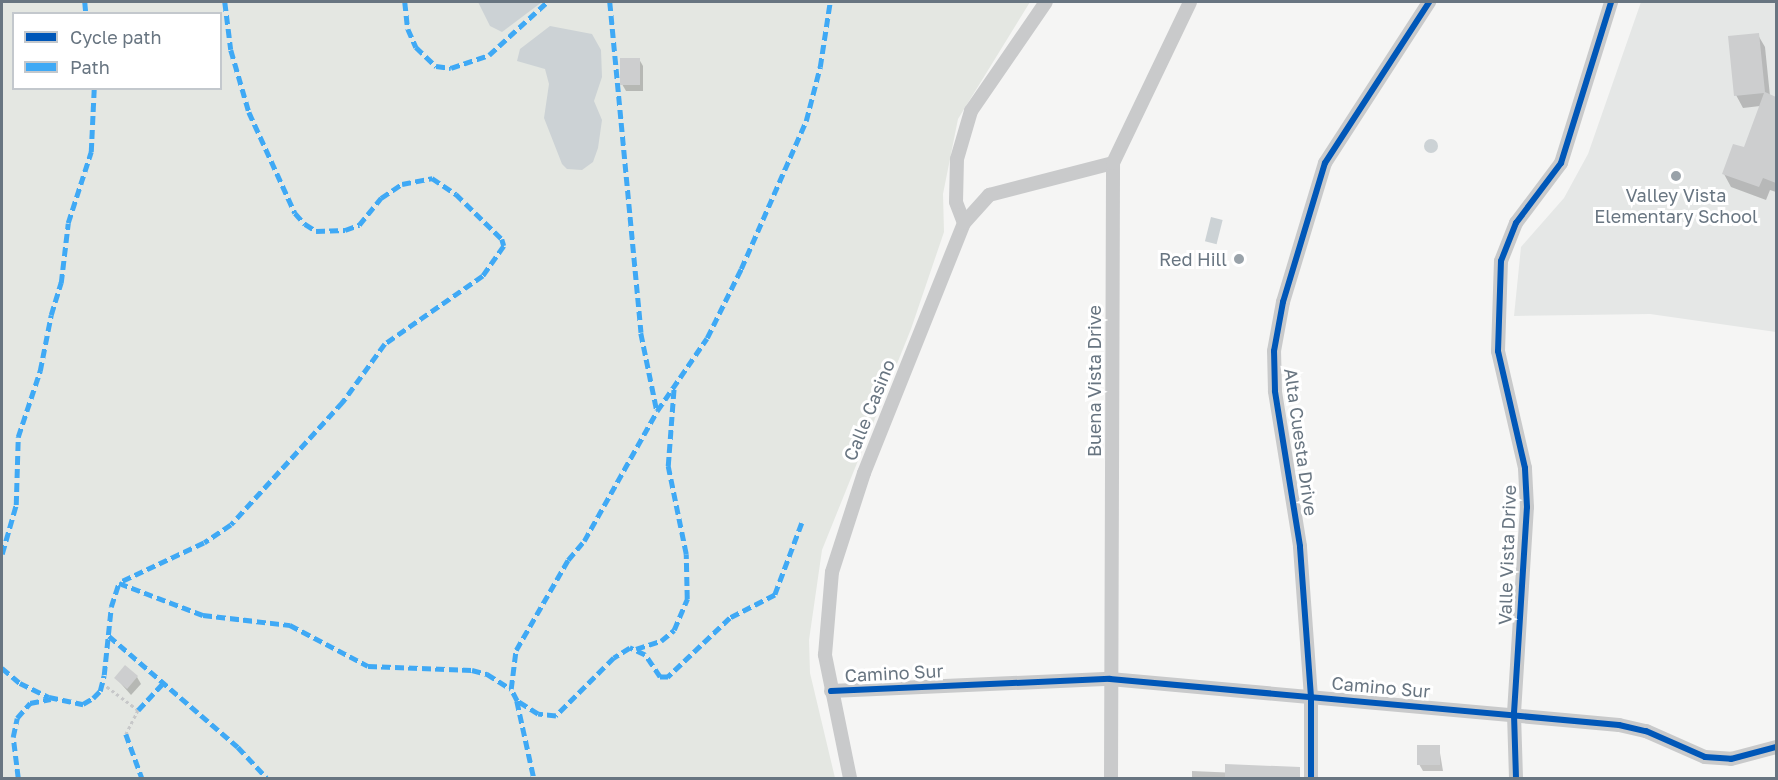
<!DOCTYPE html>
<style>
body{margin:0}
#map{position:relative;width:1778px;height:780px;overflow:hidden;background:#f5f5f4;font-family:"Golos Text",sans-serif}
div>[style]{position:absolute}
.built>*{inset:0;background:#e5e7e6}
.green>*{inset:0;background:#e4e7e2}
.water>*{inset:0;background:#ccd2d5;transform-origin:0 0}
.round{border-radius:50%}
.shadow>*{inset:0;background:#0003}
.building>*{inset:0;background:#cdcecf;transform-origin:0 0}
.path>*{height:3px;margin-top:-1.5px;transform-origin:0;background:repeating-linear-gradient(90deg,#c7c8c9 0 3px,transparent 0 6px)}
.minor>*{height:14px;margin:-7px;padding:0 7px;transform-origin:7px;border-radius:7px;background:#c9cacb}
.quiet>*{height:4.5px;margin-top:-2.25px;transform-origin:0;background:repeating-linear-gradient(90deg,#3fa9f5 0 9px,transparent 0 13.5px)}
.cycleway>*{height:6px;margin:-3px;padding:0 3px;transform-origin:3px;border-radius:3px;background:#0057b8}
.dots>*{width:16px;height:16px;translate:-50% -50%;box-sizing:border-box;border:3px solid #fff;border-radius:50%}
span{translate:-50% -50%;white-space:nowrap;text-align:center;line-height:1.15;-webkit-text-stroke:6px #fff;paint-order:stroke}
.poi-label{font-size:18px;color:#687581}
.right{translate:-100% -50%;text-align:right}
.street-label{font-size:18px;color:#687581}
.frame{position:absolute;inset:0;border:3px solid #687581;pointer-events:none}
.legend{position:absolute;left:12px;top:12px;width:210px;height:78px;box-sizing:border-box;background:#fff;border:2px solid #c3c8cd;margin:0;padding:8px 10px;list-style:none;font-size:18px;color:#687581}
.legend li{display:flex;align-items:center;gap:12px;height:30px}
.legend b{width:30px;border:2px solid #c3c8cd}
</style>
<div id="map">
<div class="built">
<div style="clip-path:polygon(1641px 2px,1776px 2px,1776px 332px,1650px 314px,1514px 316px,1521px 247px,1564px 198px,1588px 154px)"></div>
</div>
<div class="green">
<div style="clip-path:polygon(evenodd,2px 2px,1030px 2px,958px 119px,943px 194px,944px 232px,911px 329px,822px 550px,809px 640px,810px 673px,835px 778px,2px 778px,2px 2px,14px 14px,220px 14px,220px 88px,14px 88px,14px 14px)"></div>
</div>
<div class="water">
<div style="clip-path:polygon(478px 2px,542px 2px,502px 32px,490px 26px)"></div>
<div style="clip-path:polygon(550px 26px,592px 34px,601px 50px,602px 77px,594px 101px,602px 120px,598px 148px,593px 162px,582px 170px,567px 169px,562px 164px,544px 118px,549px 84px,545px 69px,517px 61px,520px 49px)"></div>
<div class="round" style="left:1424px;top:139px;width:14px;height:14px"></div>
<div style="left:1211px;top:217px;width:12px;height:25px;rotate:14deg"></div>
</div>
<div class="shadow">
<div style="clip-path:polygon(1758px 35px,1765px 47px,1770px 96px,1776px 99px,1776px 192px,1770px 190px,1766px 200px,1731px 187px,1724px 174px,1744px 149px,1760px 106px,1743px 108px,1736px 95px)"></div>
<div style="clip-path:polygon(639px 59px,643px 66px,643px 91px,626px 91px,622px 84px)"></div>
<div style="clip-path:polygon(137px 677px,141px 684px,131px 695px,116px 678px)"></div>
<div style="clip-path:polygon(1439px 747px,1443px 771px,1423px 771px,1419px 764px)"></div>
<div style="clip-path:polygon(1192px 771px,1285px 775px,1285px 778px,1192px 778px)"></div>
</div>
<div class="building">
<div style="clip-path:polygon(1759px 33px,1765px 92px,1776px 97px,1776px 183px,1763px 178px,1759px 187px,1722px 174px,1733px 144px,1744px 147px,1764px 93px,1734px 96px,1728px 36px)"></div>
<div style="left:620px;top:58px;width:20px;height:27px"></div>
<div style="left:125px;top:665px;width:17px;height:17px;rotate:40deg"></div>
<div style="left:1417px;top:745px;width:23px;height:20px"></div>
<div style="clip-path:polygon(1225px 764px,1300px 767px,1300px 778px,1225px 778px)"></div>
</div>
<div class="path">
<div style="left:102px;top:683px;width:45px;rotate:36.9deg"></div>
<div style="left:138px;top:710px;width:27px;rotate:117deg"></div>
</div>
<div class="minor">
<div style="left:964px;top:223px;width:22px;rotate:-111deg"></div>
<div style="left:956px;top:202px;width:43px;rotate:-88.7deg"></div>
<div style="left:957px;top:159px;width:50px;rotate:-73.7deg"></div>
<div style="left:971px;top:111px;width:132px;rotate:-55.5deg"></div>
<div style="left:831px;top:691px;width:279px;rotate:-2.5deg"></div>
<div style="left:1110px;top:679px;width:511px;rotate:5.16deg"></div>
<div style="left:1619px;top:725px;width:28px;rotate:13deg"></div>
<div style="left:1646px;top:731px;width:64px;rotate:23.8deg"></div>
<div style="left:1705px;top:757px;width:26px;rotate:4deg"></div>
<div style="left:1731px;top:759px;width:47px;rotate:-14.9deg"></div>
<div style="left:850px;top:778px;width:126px;rotate:-101.5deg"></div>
<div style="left:825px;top:655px;width:83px;rotate:-85.2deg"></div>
<div style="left:832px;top:572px;width:104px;rotate:-72.1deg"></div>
<div style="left:864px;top:473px;width:269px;rotate:-68.2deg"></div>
<div style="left:964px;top:223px;width:38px;rotate:-48deg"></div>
<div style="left:989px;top:195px;width:128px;rotate:-14.5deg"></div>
<div style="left:1111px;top:778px;width:615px;rotate:-89.81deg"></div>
<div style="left:1113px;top:163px;width:178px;rotate:-64.4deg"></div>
<div style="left:1311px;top:778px;width:81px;rotate:-90deg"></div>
<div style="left:1311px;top:697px;width:151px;rotate:-94.2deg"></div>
<div style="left:1300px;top:546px;width:157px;rotate:-99.2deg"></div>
<div style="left:1275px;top:391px;width:40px;rotate:-91.4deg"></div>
<div style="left:1274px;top:351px;width:50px;rotate:-79.6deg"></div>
<div style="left:1283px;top:302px;width:145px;rotate:-73.2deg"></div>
<div style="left:1325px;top:163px;width:192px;rotate:-57.1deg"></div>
<div style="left:1516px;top:778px;width:65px;rotate:-91.8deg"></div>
<div style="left:1514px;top:713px;width:206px;rotate:-86.4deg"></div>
<div style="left:1527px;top:507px;width:39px;rotate:-93deg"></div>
<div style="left:1525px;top:468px;width:120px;rotate:-103deg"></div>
<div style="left:1498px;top:351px;width:90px;rotate:-88.1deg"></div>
<div style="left:1501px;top:261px;width:41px;rotate:-68.5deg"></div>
<div style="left:1516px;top:223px;width:75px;rotate:-53.1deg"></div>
<div style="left:1561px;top:163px;width:169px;rotate:-72.7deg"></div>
</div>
<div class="quiet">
<div style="left:85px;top:2px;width:12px;rotate:85deg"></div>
<div style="left:225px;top:2px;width:48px;rotate:82.9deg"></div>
<div style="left:231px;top:50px;width:65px;rotate:73.8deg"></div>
<div style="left:249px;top:112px;width:111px;rotate:65.5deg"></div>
<div style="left:295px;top:213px;width:15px;rotate:48deg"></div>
<div style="left:305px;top:224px;width:13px;rotate:32deg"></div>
<div style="left:316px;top:231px;width:29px;rotate:-2deg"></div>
<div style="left:345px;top:230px;width:15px;rotate:-20deg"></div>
<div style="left:359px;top:225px;width:35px;rotate:-51deg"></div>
<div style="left:381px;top:198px;width:25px;rotate:-34deg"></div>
<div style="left:402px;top:184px;width:31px;rotate:-11deg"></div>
<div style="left:432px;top:178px;width:29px;rotate:34deg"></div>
<div style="left:456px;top:194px;width:64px;rotate:44.4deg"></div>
<div style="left:502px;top:239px;width:7px;rotate:74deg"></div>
<div style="left:504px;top:246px;width:37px;rotate:125deg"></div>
<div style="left:483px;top:276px;width:119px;rotate:145.2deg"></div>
<div style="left:385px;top:344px;width:72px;rotate:125.9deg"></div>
<div style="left:343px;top:402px;width:166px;rotate:132.3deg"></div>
<div style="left:231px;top:525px;width:32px;rotate:146deg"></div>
<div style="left:204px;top:543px;width:94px;rotate:154.8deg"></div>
<div style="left:119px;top:583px;width:90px;rotate:20.9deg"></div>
<div style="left:203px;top:615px;width:88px;rotate:6.6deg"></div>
<div style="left:290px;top:625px;width:88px;rotate:27.7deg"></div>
<div style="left:368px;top:666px;width:104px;rotate:2.2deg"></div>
<div style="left:472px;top:670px;width:16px;rotate:15deg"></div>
<div style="left:487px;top:674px;width:28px;rotate:32deg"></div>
<div style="left:405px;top:2px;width:27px;rotate:84deg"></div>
<div style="left:408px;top:29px;width:20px;rotate:66deg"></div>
<div style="left:416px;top:47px;width:28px;rotate:44deg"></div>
<div style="left:436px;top:66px;width:15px;rotate:8deg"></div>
<div style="left:451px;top:68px;width:40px;rotate:-18.9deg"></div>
<div style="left:489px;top:55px;width:79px;rotate:-42.4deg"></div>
<div style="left:610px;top:2px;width:332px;rotate:84.6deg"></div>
<div style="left:641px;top:333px;width:80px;rotate:78.4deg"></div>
<div style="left:802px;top:523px;width:77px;rotate:110.6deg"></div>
<div style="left:775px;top:595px;width:51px;rotate:152.9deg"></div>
<div style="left:730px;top:618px;width:86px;rotate:136.4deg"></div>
<div style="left:668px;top:677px;width:8px;rotate:180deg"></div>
<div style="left:660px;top:677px;width:27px;rotate:-124deg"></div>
<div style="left:645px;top:655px;width:17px;rotate:-155deg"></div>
<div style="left:630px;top:648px;width:19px;rotate:148deg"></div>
<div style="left:614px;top:658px;width:82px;rotate:135deg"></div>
<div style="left:556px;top:716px;width:18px;rotate:-174deg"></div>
<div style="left:538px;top:714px;width:25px;rotate:-148deg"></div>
<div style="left:517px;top:701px;width:13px;rotate:-117deg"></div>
<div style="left:511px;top:689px;width:39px;rotate:-83deg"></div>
<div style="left:516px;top:650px;width:104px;rotate:-60deg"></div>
<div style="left:568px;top:560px;width:25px;rotate:-50deg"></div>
<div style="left:584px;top:541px;width:149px;rotate:-60.7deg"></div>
<div style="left:657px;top:411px;width:88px;rotate:-55.6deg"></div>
<div style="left:707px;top:338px;width:77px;rotate:-63.8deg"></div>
<div style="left:741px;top:269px;width:162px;rotate:-66.3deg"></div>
<div style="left:806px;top:121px;width:56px;rotate:-75.5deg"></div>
<div style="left:820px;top:67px;width:66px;rotate:-81.3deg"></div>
<div style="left:2px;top:554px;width:51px;rotate:-74.1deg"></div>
<div style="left:16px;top:505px;width:68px;rotate:-88.3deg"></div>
<div style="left:18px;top:437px;width:70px;rotate:-71.6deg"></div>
<div style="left:40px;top:371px;width:57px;rotate:-78.9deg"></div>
<div style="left:51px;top:315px;width:34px;rotate:-73deg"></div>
<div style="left:61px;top:283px;width:60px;rotate:-83.3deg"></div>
<div style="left:68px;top:223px;width:75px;rotate:-72.1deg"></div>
<div style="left:91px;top:152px;width:64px;rotate:-87.3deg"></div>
<div style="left:109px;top:636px;width:170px;rotate:40.7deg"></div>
<div style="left:238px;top:747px;width:42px;rotate:46.9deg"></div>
<div style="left:636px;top:649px;width:26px;rotate:-18deg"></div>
<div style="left:661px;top:641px;width:17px;rotate:-40deg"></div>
<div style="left:674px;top:630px;width:34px;rotate:-67deg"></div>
<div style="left:687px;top:599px;width:45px;rotate:-91.3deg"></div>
<div style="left:686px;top:554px;width:90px;rotate:-101.6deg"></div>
<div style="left:668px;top:466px;width:79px;rotate:-85.7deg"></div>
<div style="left:2px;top:668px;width:23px;rotate:40deg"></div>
<div style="left:20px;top:683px;width:32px;rotate:26deg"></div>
<div style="left:49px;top:697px;width:35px;rotate:12deg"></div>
<div style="left:83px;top:704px;width:12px;rotate:-31deg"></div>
<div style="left:93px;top:698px;width:10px;rotate:-45deg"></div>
<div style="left:100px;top:691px;width:16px;rotate:-76deg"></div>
<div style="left:104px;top:675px;width:68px;rotate:-84.1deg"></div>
<div style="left:111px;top:607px;width:25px;rotate:-72deg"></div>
<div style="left:517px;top:701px;width:79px;rotate:77.6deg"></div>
<div style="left:138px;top:710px;width:35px;rotate:-47deg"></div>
<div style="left:126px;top:734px;width:47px;rotate:70deg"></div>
<div style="left:18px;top:778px;width:41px;rotate:-97deg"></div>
<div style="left:13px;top:737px;width:19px;rotate:-78deg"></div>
<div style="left:17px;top:718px;width:20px;rotate:-49deg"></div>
<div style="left:30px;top:703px;width:21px;rotate:-11deg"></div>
</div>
<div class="cycleway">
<div style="left:831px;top:691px;width:279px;rotate:-2.5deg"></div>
<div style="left:1110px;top:679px;width:511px;rotate:5.16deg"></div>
<div style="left:1619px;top:725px;width:28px;rotate:13deg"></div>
<div style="left:1646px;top:731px;width:64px;rotate:23.8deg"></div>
<div style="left:1705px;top:757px;width:26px;rotate:4deg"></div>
<div style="left:1731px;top:759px;width:47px;rotate:-14.9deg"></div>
<div style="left:1311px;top:778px;width:81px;rotate:-90deg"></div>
<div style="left:1311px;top:697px;width:151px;rotate:-94.2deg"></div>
<div style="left:1300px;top:546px;width:157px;rotate:-99.2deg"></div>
<div style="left:1275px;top:391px;width:40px;rotate:-91.4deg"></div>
<div style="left:1274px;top:351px;width:50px;rotate:-79.6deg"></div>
<div style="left:1283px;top:302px;width:145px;rotate:-73.2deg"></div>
<div style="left:1325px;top:163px;width:192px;rotate:-57.1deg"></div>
<div style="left:1516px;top:778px;width:65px;rotate:-91.8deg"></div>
<div style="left:1514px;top:713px;width:206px;rotate:-86.4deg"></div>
<div style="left:1527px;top:507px;width:39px;rotate:-93deg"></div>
<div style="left:1525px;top:468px;width:120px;rotate:-103deg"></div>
<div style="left:1498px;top:351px;width:90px;rotate:-88.1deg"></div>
<div style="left:1501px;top:261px;width:41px;rotate:-68.5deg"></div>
<div style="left:1516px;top:223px;width:75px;rotate:-53.1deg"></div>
<div style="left:1561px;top:163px;width:169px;rotate:-72.7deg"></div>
</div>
<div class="dots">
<div style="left:1676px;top:176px;background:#99a2a9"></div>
<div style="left:1239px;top:259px;background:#99a2a9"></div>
</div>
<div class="poi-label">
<span style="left:1676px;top:206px">Valley Vista<br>Elementary School</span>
<span class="right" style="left:1227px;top:259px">Red Hill</span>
</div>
<div class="street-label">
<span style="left:1094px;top:381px;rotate:-90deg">Buena Vista Drive</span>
<span style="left:869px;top:410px;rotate:-68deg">Calle Casino</span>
<span style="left:1301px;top:442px;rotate:82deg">Alta Cuesta Drive</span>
<span style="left:1507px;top:555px;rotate:-88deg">Valle Vista Drive</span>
<span style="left:894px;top:673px;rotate:-3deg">Camino Sur</span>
<span style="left:1381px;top:687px;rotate:5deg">Camino Sur</span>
</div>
<div class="frame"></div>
<ul class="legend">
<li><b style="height:8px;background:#0057b8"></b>Cycle path</li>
<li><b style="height:8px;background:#3fa9f5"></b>Path</li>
</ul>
</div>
